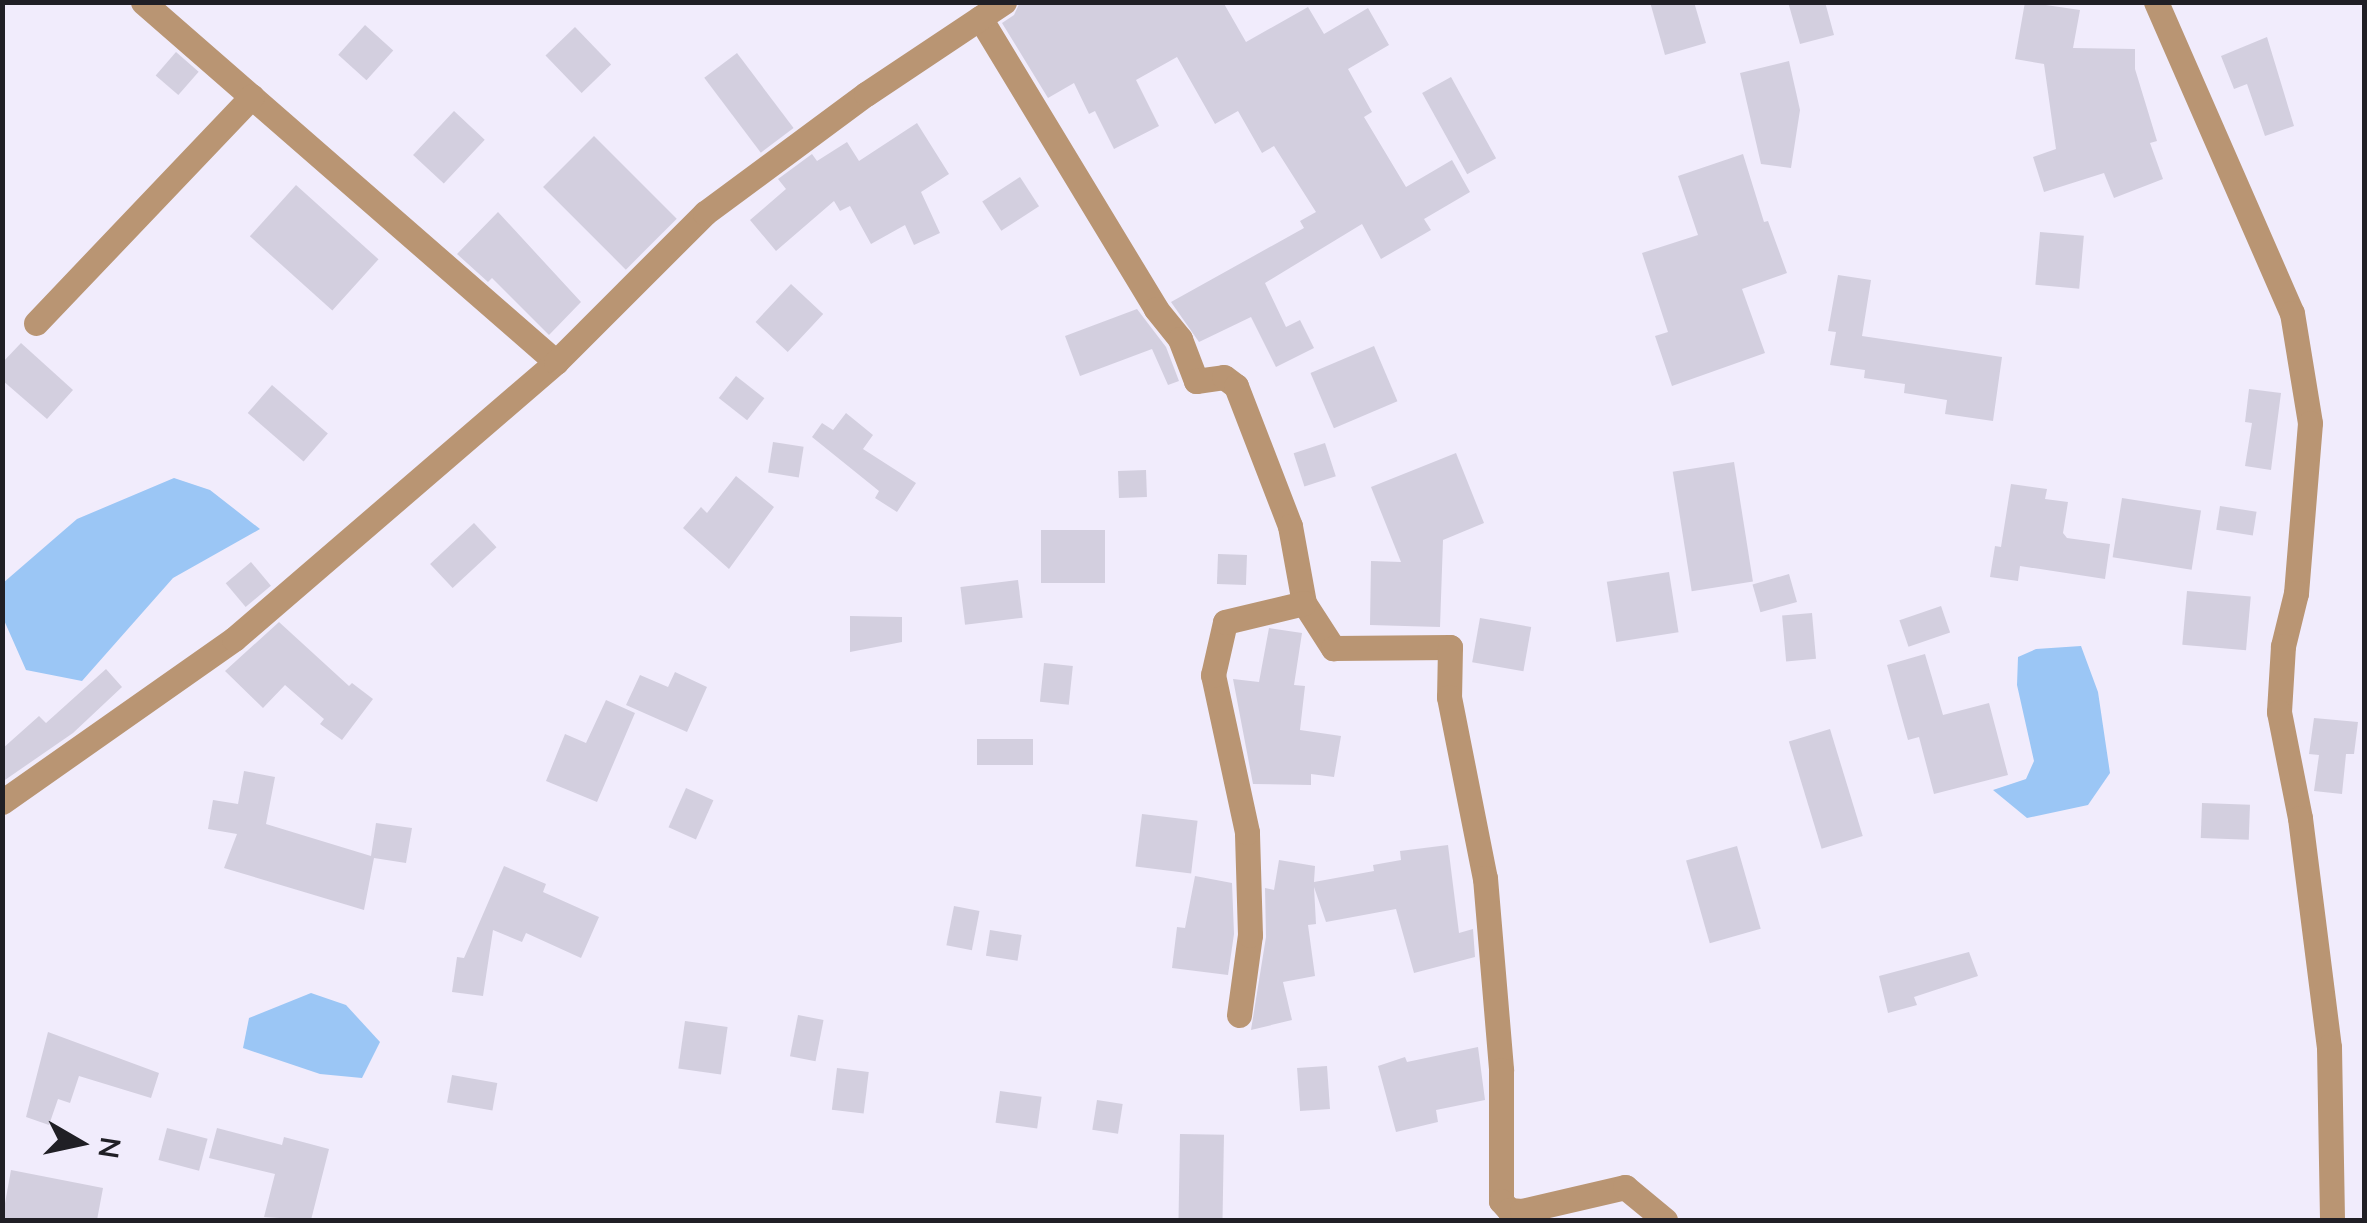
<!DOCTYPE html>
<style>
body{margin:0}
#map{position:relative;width:2367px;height:1223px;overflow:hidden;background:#f1ecfc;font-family:Mulish,sans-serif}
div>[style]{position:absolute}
.water>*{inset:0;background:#9bc6f5}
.building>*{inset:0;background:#d3cfdf;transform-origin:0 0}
.street>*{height:25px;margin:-12.5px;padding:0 12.5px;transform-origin:12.5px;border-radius:12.5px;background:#b99573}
span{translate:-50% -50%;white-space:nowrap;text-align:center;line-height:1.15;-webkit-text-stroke:8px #f1ecfc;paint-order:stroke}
.frame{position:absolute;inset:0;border:5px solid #201f25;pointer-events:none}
.north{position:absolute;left:30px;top:1093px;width:100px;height:100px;-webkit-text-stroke:8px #f1ecfc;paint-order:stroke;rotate:99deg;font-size:28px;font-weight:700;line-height:40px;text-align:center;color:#201f25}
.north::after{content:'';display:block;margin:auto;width:35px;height:45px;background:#201f25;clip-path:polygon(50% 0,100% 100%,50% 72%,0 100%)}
</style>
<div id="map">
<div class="water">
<div style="clip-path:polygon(174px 478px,210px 490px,260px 529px,173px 578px,82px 681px,26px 670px,3px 618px,3px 583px,77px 519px)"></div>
<div style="clip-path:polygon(2081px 646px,2098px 692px,2110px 773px,2088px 805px,2027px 818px,1993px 790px,2026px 779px,2034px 761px,2017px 685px,2018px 657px,2036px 649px)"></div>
<div style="clip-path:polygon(311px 993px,346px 1005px,380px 1042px,362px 1078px,320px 1074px,243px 1048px,249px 1018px)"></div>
</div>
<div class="building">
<div style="clip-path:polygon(1020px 2px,1223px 2px,1246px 42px,1308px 7px,1324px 34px,1368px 8px,1389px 45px,1348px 69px,1372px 112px,1364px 117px,1406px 187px,1452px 160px,1470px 192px,1424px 219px,1431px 230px,1381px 259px,1362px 224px,1265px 283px,1286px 327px,1300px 320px,1314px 348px,1276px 367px,1251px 317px,1199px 342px,1171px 302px,1304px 228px,1300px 221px,1316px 212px,1274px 146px,1262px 153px,1238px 111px,1215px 124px,1177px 57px,1136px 80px,1159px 126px,1114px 149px,1095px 111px,1089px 114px,1074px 83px,1048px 98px,1002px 23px,1014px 15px)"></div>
<div style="clip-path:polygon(1650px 2px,1694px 2px,1706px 43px,1665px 55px)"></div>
<div style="clip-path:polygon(1788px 2px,1825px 2px,1834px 35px,1800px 44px)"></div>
<div style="clip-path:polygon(2025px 2px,2080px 10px,2073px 48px,2135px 49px,2135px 69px,2157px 141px,2150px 143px,2163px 179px,2114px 198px,2104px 173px,2044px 192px,2033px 157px,2056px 149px,2044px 64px,2015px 59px)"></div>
<div style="left:365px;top:25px;width:38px;height:40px;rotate:42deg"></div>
<div style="left:575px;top:27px;width:52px;height:41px;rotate:46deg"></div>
<div style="clip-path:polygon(2267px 37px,2294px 126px,2265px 136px,2247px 84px,2234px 89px,2221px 56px)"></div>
<div style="left:176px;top:52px;width:30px;height:31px;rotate:41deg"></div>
<div style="left:737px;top:53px;width:94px;height:41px;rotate:53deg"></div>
<div style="clip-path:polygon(1789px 61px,1800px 110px,1791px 168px,1761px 164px,1740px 73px)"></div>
<div style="left:1451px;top:77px;width:93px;height:33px;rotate:61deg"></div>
<div style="left:454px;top:111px;width:42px;height:60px;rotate:43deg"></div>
<div style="clip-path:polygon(917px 123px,949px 174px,921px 192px,940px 233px,914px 245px,905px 225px,871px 244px,850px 206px,840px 211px,834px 201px,776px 251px,750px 220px,786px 189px,778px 179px,812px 154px,817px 161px,847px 142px,859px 161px)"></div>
<div style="left:594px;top:136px;width:117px;height:72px;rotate:45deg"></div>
<div style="clip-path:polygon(1743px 154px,1764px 222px,1768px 221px,1787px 273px,1742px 289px,1765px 353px,1672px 386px,1655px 336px,1668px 332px,1642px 253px,1698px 235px,1678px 176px)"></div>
<div style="left:1020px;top:177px;width:35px;height:45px;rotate:57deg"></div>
<div style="left:296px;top:185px;width:111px;height:69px;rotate:42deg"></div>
<div style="clip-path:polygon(498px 212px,581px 302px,549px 335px,492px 278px,488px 282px,457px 254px)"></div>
<div style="left:2040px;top:232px;width:44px;height:53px;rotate:5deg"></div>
<div style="clip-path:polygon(1838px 275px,1871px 280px,1862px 336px,2002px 357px,1993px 421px,1945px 414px,1947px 400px,1904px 393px,1905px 384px,1864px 378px,1865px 370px,1830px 365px,1836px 332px,1828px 331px)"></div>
<div style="left:791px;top:284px;width:44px;height:52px;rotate:43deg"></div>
<div style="clip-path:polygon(1137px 309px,1166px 347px,1179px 381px,1168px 385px,1152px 349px,1080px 376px,1065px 336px)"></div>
<div style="clip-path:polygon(21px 343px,73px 390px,47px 419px,2px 380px,2px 363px)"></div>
<div style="left:1374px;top:346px;width:60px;height:69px;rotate:67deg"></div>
<div style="left:736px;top:376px;width:36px;height:28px;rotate:38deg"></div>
<div style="left:272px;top:385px;width:74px;height:37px;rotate:41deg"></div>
<div style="clip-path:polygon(2249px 389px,2281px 393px,2271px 470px,2245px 466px,2252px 423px,2245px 422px)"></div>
<div style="clip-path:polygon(846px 413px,873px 435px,863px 449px,916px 483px,897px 512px,875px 498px,879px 491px,812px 437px,822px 423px,833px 430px)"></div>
<div style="left:773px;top:442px;width:31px;height:31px;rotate:9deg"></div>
<div style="left:1325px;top:443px;width:35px;height:33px;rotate:72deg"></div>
<div style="clip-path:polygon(1456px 453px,1484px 523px,1443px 540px,1440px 627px,1370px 625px,1371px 561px,1401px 562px,1371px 487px)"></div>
<div style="left:1734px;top:462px;width:121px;height:62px;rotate:81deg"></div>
<div style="left:1146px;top:470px;width:27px;height:28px;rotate:88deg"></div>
<div style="clip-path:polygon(736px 476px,774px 507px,729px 569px,683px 528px,701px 507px,707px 513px)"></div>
<div style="clip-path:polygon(2011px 484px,2047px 489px,2045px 499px,2068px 502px,2063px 533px,2067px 538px,2110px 544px,2105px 579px,2020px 566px,2018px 581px,1990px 577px,1995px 546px,2001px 547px)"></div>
<div style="left:2122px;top:498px;width:80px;height:60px;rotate:9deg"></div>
<div style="left:2220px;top:506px;width:37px;height:24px;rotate:9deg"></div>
<div style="left:474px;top:523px;width:33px;height:60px;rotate:47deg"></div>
<div style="left:1041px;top:530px;width:64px;height:53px"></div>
<div style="left:1218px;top:554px;width:29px;height:30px;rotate:2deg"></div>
<div style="left:251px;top:562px;width:31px;height:33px;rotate:50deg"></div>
<div style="left:1669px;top:572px;width:61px;height:63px;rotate:81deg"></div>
<div style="left:1789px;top:574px;width:29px;height:38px;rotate:74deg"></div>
<div style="left:1018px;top:580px;width:38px;height:58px;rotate:83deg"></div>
<div style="left:2187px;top:591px;width:64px;height:54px;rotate:5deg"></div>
<div style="left:1941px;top:606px;width:28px;height:44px;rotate:71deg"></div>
<div style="left:1812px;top:613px;width:46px;height:30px;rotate:85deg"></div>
<div style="clip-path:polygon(850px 616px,902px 617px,902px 642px,850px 652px)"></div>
<div style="left:1480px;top:618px;width:52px;height:45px;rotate:10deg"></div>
<div style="clip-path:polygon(279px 622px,349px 686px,352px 683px,373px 699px,342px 740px,320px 724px,324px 719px,285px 685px,263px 708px,225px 671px)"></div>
<div style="clip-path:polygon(1269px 628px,1302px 633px,1294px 685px,1305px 686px,1300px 730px,1341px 736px,1334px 777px,1311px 774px,1311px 785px,1253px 784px,1233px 679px,1259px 682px)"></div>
<div style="clip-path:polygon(1925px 654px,1943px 715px,1989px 703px,2008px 775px,1934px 794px,1919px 737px,1908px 740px,1887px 665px)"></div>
<div style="left:1044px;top:663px;width:29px;height:39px;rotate:6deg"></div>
<div style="clip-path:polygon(106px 669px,122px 687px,73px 733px,2px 782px,2px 749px,39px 716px,46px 723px)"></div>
<div style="clip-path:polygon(675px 672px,707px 687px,687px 732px,626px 705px,640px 675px,668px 687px)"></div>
<div style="clip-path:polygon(606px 700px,635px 713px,597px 802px,546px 781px,565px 734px,586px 743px)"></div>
<div style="clip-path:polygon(2314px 718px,2358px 722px,2354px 754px,2346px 754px,2342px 794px,2314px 791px,2319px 755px,2309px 754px)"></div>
<div style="left:1830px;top:729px;width:112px;height:43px;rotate:73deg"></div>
<div style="left:1033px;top:739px;width:26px;height:56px;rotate:90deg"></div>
<div style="clip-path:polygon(244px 771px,275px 777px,266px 824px,371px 856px,376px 823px,412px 828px,406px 863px,374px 858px,364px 910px,224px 868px,237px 834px,208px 829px,213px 800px,238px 804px)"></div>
<div style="left:686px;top:788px;width:30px;height:43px;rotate:24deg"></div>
<div style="left:2202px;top:803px;width:48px;height:35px;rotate:2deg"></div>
<div style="left:1142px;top:814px;width:56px;height:53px;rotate:7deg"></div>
<div style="clip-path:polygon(1448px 845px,1459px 933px,1473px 929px,1475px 957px,1414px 973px,1396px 909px,1326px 922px,1314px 887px,1316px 924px,1308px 925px,1315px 976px,1283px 982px,1292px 1020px,1251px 1030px,1266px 937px,1265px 888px,1274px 890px,1279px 860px,1315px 866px,1314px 882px,1374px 871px,1373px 865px,1401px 860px,1400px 851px)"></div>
<div style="left:1737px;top:846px;width:86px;height:53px;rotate:74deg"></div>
<div style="clip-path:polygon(504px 866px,546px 884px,543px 892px,599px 917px,581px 958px,526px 933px,522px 942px,493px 930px,483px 996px,452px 992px,457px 957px,464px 958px)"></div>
<div style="clip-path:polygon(1195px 876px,1232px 883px,1234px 934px,1228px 975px,1172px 968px,1177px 927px,1185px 928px)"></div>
<div style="left:954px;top:906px;width:26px;height:40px;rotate:11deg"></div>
<div style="left:990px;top:930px;width:32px;height:26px;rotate:9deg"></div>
<div style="clip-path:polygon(1969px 952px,1978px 976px,1914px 997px,1917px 1005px,1888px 1013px,1879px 976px)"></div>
<div style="left:798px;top:1015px;width:26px;height:42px;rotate:11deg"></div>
<div style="left:685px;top:1021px;width:43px;height:48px;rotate:8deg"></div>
<div style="clip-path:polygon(48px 1032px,159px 1073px,151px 1098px,79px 1076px,70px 1103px,58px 1099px,49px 1125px,26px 1117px)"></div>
<div style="clip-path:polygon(1478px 1047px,1485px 1100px,1436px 1110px,1438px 1122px,1396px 1132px,1378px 1066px,1405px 1057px,1407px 1062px)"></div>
<div style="left:1327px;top:1066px;width:43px;height:30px;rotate:86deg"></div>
<div style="left:837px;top:1068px;width:32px;height:42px;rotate:7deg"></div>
<div style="left:452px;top:1075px;width:46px;height:28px;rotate:10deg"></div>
<div style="left:1000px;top:1091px;width:42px;height:32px;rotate:8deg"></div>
<div style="left:1097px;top:1100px;width:26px;height:30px;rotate:9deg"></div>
<div style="left:167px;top:1128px;width:42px;height:33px;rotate:15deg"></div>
<div style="clip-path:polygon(217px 1128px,282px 1145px,284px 1137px,329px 1149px,311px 1220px,264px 1217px,275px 1174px,209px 1158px)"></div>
<div style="left:1180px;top:1134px;width:44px;height:85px;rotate:1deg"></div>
<div style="clip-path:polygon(11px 1170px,103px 1188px,97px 1220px,2px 1220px)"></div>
</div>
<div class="street">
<div style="left:143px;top:2px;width:548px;rotate:41.08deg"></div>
<div style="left:2156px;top:2px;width:339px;rotate:66.4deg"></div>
<div style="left:2292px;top:313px;width:111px;rotate:80.7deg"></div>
<div style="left:2310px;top:423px;width:171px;rotate:94.7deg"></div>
<div style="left:2296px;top:593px;width:55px;rotate:103.8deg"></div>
<div style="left:2283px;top:646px;width:66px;rotate:93.5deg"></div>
<div style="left:2279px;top:712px;width:108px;rotate:78.8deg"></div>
<div style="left:2300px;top:818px;width:231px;rotate:82.8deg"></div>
<div style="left:2329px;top:1047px;width:173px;rotate:89deg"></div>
<div style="left:980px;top:18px;width:340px;rotate:58.8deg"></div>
<div style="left:1156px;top:309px;width:38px;rotate:51deg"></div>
<div style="left:1180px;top:339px;width:45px;rotate:69.1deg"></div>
<div style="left:1196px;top:381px;width:28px;rotate:-8deg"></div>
<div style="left:1224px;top:377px;width:15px;rotate:37deg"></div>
<div style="left:1236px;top:386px;width:150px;rotate:68.9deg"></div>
<div style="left:1290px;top:526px;width:78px;rotate:79.7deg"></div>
<div style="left:1304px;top:603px;width:54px;rotate:57.2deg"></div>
<div style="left:1333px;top:648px;width:117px;rotate:-0.5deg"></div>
<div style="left:1450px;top:647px;width:50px;rotate:91.1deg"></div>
<div style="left:1449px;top:697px;width:185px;rotate:78.8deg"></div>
<div style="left:1485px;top:878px;width:193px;rotate:85.2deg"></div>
<div style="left:1501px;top:1070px;width:131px;rotate:90deg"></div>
<div style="left:1501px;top:1201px;width:12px;rotate:48deg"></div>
<div style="left:1509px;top:1210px;width:13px;rotate:4deg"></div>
<div style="left:1522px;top:1211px;width:106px;rotate:-13.1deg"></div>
<div style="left:1625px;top:1187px;width:52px;rotate:39.5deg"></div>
<div style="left:36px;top:323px;width:313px;rotate:-46.4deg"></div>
<div style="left:2px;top:802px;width:284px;rotate:-35.1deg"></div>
<div style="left:234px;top:639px;width:425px;rotate:-40.7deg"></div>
<div style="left:556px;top:362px;width:211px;rotate:-45deg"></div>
<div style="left:705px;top:213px;width:200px;rotate:-36.5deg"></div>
<div style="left:866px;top:94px;width:166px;rotate:-33.7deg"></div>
<div style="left:1239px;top:1015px;width:81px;rotate:-82.2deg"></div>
<div style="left:1250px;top:935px;width:103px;rotate:-91.7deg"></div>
<div style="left:1247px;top:832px;width:161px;rotate:-102.2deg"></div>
<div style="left:1213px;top:675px;width:54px;rotate:-77.2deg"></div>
<div style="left:1225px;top:622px;width:81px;rotate:-13.5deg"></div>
</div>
<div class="frame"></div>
<div class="north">N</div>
</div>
